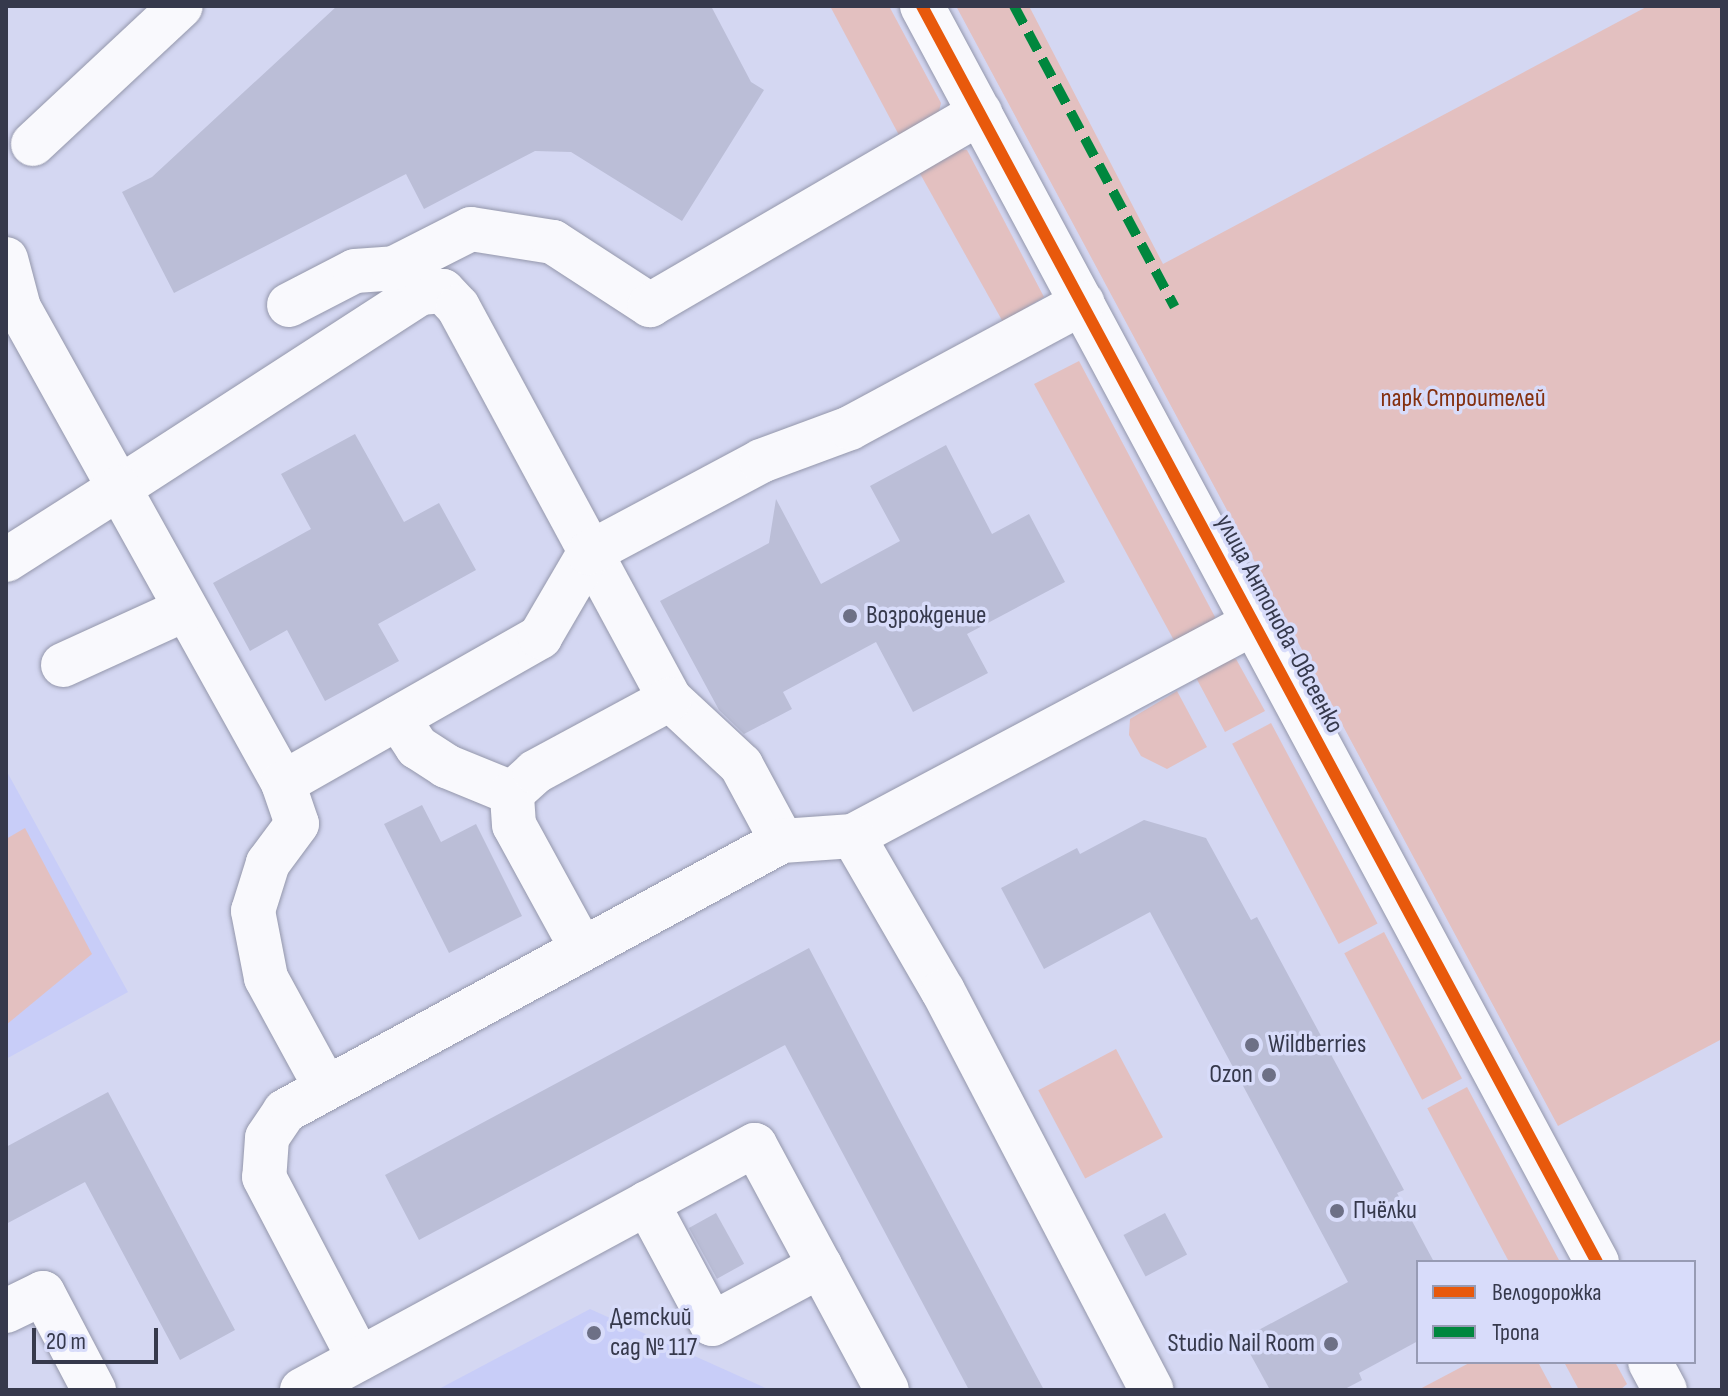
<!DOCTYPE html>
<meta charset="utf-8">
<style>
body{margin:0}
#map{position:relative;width:1728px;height:1396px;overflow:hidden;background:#d4d7f2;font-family:"Sofia Sans Condensed",sans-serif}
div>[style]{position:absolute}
.built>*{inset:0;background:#c8cdf8}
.green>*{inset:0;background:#e3c0c0;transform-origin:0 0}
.building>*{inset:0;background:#bbbed7;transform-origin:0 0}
.roads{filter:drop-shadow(0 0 2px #9497ab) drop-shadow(0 0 2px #9497ab)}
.minor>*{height:44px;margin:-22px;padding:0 22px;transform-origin:22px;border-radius:22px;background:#f9f9fd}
.quiet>*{height:10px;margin-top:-5px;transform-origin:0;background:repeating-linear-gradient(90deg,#00873e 0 20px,transparent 0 30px)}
.cycleway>*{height:12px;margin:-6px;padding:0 6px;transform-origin:6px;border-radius:6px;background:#e8590c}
.dots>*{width:22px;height:22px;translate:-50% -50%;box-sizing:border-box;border:4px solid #d8dcfa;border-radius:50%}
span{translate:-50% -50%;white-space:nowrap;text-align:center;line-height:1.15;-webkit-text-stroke:7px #d8dcfa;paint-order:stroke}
.park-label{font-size:26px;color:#843010}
.poi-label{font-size:26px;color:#36394c}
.left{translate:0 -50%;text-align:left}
.right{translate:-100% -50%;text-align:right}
.street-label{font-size:26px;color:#36394c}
.frame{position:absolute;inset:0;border:8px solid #36394c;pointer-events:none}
.legend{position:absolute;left:1416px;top:1260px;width:280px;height:104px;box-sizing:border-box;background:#d8dcfa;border:2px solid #979bb4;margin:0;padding:10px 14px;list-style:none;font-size:24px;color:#36394c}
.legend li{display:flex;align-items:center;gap:16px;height:40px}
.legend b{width:40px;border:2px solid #979bb4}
.scale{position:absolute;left:32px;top:1328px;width:126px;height:36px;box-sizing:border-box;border:4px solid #36394c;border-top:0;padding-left:10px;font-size:24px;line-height:28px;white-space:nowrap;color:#36394c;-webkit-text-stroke:6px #d8dcfa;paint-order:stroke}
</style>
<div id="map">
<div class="built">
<div style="clip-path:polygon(6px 770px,128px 992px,6px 1059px)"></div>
<div style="clip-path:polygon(590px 1309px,770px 1390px,437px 1390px)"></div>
</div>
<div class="green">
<div style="clip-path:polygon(830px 6px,889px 6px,941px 103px,938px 115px,900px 137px)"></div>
<div style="clip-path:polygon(956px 6px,1029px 6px,1163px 264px,1648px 6px,1722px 6px,1722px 1039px,1558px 1126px)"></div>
<div style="clip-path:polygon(954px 149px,967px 150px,1044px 297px,1003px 322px,918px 170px)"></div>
<div style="clip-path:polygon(1079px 361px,1215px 617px,1210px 626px,1176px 644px,1034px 384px)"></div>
<div style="clip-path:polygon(1224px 656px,1236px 659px,1265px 711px,1225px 732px,1193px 672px)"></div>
<div style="clip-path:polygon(1177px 691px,1207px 747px,1167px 769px,1141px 756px,1129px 735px,1130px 719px)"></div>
<div style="left:1271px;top:723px;width:227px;height:44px;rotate:62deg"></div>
<div style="clip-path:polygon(25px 828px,92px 954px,6px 1025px,6px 839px)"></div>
<div style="left:1384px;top:932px;width:166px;height:45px;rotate:62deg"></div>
<div style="left:1116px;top:1049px;width:100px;height:88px;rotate:62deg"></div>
<div style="left:1467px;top:1087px;width:199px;height:45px;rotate:62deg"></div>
<div style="clip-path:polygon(1471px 1362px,1538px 1362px,1553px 1390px,1418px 1390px)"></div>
<div style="clip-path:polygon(1564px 1362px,1615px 1362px,1627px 1384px,1620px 1390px,1579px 1390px)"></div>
</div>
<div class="building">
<div style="clip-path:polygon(337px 6px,711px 6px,751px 82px,764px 90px,682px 221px,571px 152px,535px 151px,424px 209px,406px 174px,174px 293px,122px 192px,152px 177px)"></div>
<div style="clip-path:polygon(355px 434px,404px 522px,439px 503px,476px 570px,378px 624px,399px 661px,325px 701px,287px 630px,250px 651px,213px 583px,311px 529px,281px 474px)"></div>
<div style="clip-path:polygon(946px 445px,992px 534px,1029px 514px,1065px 582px,967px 634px,988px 673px,913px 712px,876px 642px,783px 692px,792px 709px,744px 734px,719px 710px,660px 601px,769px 543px,776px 499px,821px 584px,900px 541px,870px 486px)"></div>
<div style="clip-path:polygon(422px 805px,441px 842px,476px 824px,522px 916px,449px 953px,384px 824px)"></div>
<div style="clip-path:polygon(1144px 820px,1206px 838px,1251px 920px,1257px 917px,1404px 1190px,1397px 1193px,1434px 1262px,1418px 1262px,1418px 1341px,1359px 1373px,1362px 1380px,1343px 1390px,1270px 1390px,1242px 1339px,1348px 1282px,1150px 912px,1044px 969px,1001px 888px,1077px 848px,1080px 854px)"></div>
<div style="clip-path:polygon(809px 948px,899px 1119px,1044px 1390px,969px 1390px,785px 1045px,419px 1240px,385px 1175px)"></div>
<div style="clip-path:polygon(108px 1092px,235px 1330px,180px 1360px,85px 1182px,6px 1224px,6px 1147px)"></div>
<div style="left:716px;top:1213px;width:58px;height:31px;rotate:61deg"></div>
<div style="left:1165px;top:1213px;width:47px;height:47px;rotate:62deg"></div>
</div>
<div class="roads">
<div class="minor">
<div style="left:922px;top:6px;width:1426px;rotate:61.75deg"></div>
<div style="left:33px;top:144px;width:202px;rotate:-43deg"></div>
<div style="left:6px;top:259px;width:51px;rotate:75.1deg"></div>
<div style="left:19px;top:308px;width:206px;rotate:60.9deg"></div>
<div style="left:119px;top:488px;width:359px;rotate:-32.9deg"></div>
<div style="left:420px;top:293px;width:23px;rotate:-5deg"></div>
<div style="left:443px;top:291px;width:22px;rotate:47deg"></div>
<div style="left:458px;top:307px;width:446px;rotate:61.6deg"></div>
<div style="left:670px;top:699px;width:97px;rotate:42.9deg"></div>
<div style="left:741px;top:765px;width:86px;rotate:61.7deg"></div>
<div style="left:782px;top:841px;width:566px;rotate:151.49deg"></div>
<div style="left:285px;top:1111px;width:32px;rotate:124deg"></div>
<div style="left:267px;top:1138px;width:39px;rotate:94deg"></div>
<div style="left:264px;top:1177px;width:205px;rotate:62.4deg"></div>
<div style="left:289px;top:305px;width:74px;rotate:-27.3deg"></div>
<div style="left:355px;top:271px;width:39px;rotate:-4deg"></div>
<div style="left:394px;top:268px;width:86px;rotate:-26.9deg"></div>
<div style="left:471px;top:229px;width:83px;rotate:9deg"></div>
<div style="left:553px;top:242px;width:116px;rotate:33deg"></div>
<div style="left:650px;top:305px;width:382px;rotate:-30.2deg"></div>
<div style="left:6px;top:560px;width:134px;rotate:-32.5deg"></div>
<div style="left:119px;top:488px;width:338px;rotate:60.9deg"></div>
<div style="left:283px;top:783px;width:296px;rotate:-29.6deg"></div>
<div style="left:540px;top:637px;width:97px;rotate:-59.7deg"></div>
<div style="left:589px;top:553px;width:195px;rotate:-28.1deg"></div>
<div style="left:761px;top:461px;width:95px;rotate:-20.3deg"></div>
<div style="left:850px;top:428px;width:264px;rotate:-28.3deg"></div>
<div style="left:63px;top:665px;width:135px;rotate:-24.5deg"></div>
<div style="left:398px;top:718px;width:35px;rotate:57deg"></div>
<div style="left:417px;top:747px;width:35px;rotate:33deg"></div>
<div style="left:446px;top:766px;width:71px;rotate:22.2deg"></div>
<div style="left:283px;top:783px;width:43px;rotate:71.1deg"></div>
<div style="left:297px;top:824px;width:49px;rotate:126.6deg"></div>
<div style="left:268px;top:863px;width:50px;rotate:107.4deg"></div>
<div style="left:253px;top:911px;width:68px;rotate:79deg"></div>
<div style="left:266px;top:978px;width:125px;rotate:61.4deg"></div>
<div style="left:853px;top:836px;width:453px;rotate:-28deg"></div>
<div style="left:782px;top:841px;width:71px;rotate:-4deg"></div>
<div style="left:853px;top:836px;width:179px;rotate:59.9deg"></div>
<div style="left:943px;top:991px;width:450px;rotate:62.4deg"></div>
<div style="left:582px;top:949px;width:141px;rotate:-118.7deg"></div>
<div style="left:514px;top:825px;width:32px;rotate:-94deg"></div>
<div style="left:512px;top:793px;width:31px;rotate:-42deg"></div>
<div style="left:535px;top:772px;width:153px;rotate:-28.4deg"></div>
<div style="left:647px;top:1203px;width:137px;rotate:61.8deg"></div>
<div style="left:712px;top:1324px;width:123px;rotate:-28.2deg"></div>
<div style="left:6px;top:1311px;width:41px;rotate:-25.9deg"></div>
<div style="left:43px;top:1293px;width:110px;rotate:62.3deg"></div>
<div style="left:1650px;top:1362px;width:32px;rotate:62deg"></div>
<div style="left:302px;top:1390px;width:515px;rotate:-28.41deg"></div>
<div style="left:755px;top:1145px;width:278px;rotate:61.7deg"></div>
</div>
</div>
<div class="quiet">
<div style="left:1014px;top:6px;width:341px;rotate:61.9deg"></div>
</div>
<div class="cycleway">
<div style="left:922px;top:6px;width:1426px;rotate:61.75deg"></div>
</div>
<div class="dots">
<div style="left:850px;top:616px;background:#6d7086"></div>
<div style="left:1252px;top:1045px;background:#6d7086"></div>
<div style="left:1269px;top:1075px;background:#6d7086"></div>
<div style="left:1337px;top:1211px;background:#6d7086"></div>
<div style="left:594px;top:1333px;background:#6d7086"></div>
<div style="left:1331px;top:1344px;background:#6d7086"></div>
</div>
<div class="park-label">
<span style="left:1463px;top:399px">парк Строителей</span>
</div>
<div class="poi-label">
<span class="left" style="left:866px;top:616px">Возрождение</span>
<span class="left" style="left:1268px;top:1045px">Wildberries</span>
<span class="right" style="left:1253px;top:1075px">Ozon</span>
<span class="left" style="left:1353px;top:1211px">Пчёлки</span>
<span class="left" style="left:610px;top:1333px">Детский<br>сад № 117</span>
<span class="right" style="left:1315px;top:1344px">Studio Nail Room</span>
</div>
<div class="street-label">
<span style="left:1279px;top:624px;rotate:62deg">улица Антонова-Овсеенко</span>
</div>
<div class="frame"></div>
<ul class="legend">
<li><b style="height:10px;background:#e8590c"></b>Велодорожка</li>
<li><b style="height:10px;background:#00873e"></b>Тропа</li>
</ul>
<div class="scale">20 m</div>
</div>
